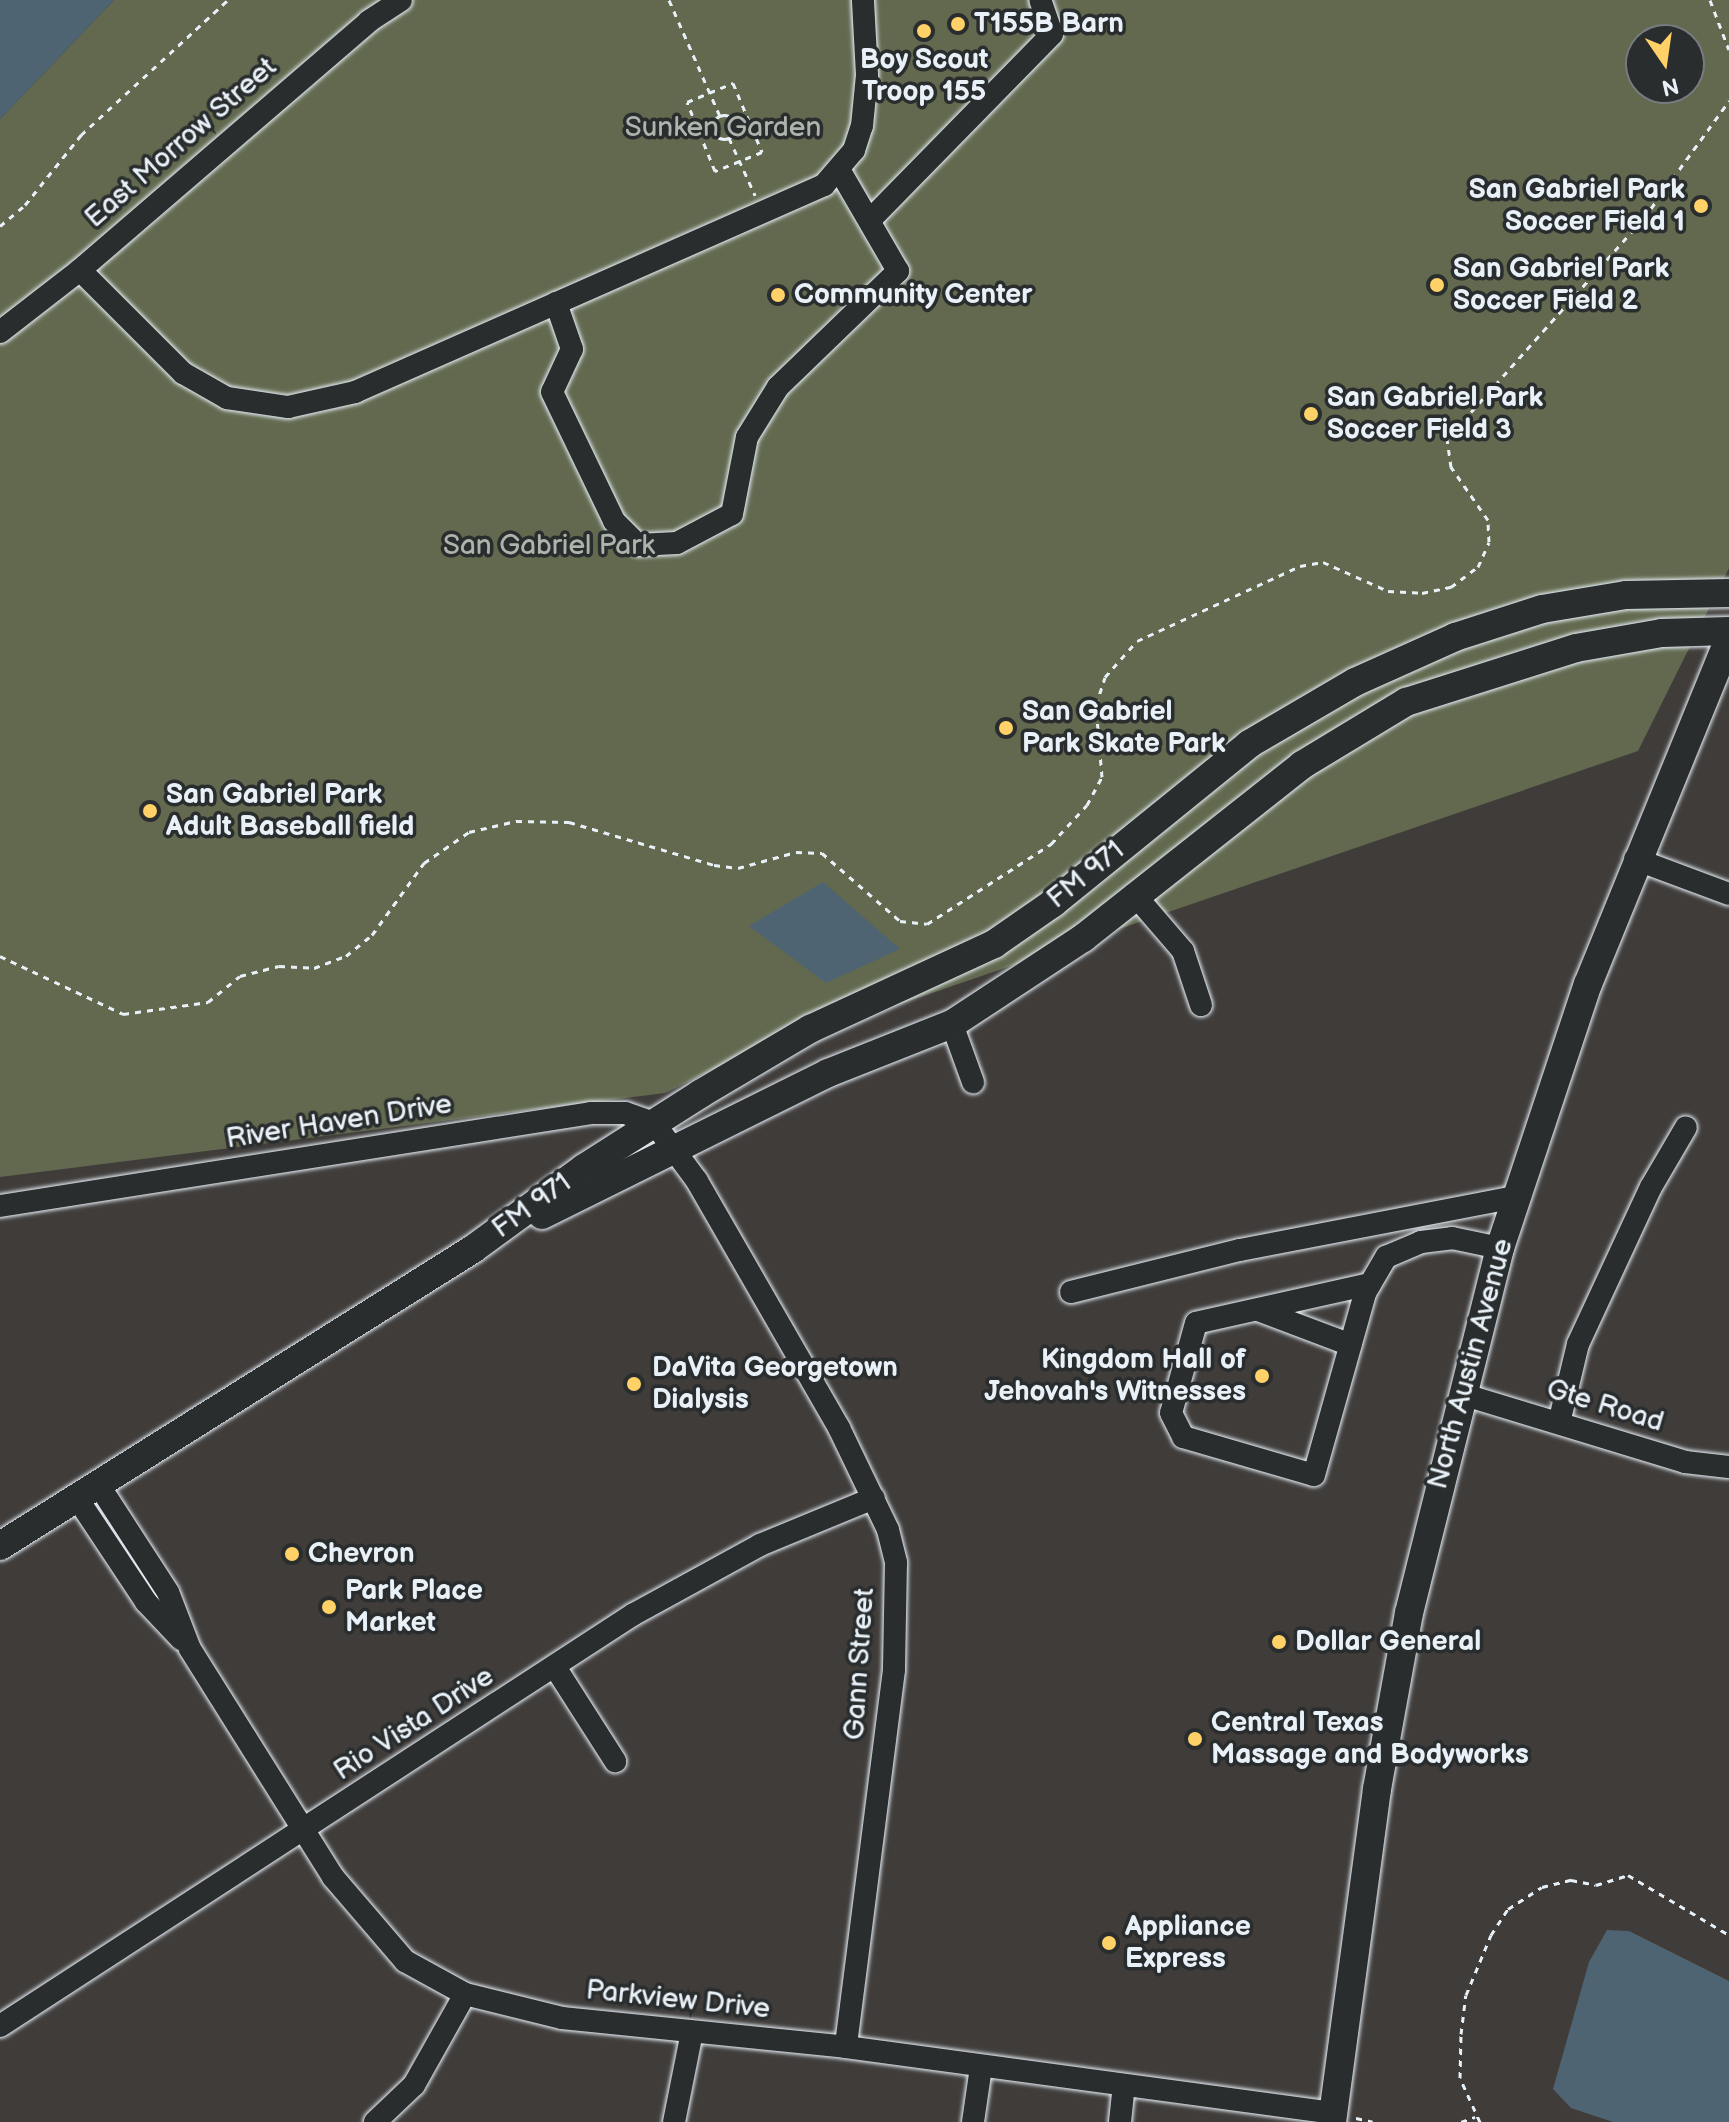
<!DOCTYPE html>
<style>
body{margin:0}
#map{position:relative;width:1729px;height:2122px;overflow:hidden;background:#3f3c3a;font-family:"Balsamiq Sans",sans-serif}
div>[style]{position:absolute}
.green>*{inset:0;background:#62694f}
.water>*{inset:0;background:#4f6473}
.path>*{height:3px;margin-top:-1.5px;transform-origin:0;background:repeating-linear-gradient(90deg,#e8f1f8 0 6px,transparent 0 12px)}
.path>.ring{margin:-1.5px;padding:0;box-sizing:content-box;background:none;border:3px solid #e8f1f8;border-radius:50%}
.roads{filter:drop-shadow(0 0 2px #e8f1f8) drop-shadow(0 0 2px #e8f1f8)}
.minor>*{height:22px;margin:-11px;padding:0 11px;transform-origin:11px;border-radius:11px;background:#2a2d2e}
.major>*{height:28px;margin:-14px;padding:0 14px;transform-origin:14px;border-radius:14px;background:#2a2d2e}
.dots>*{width:22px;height:22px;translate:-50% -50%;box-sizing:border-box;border:4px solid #2a2d2e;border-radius:50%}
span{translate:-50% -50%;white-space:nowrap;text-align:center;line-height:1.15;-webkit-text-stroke:7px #2a2d2e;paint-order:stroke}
.poi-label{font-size:28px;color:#e8f1f8;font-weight:700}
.left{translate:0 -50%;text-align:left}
.right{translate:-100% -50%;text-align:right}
.park-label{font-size:28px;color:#acb4ac}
.street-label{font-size:28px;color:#e8f1f8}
.north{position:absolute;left:1625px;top:24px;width:80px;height:80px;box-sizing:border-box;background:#2a2d2e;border:2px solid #767b7f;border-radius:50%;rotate:167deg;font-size:22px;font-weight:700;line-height:32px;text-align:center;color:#e8f1f8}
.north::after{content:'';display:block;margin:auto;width:28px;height:36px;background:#ffd166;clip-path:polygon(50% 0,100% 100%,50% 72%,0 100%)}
</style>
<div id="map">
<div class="green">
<div style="clip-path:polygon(evenodd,114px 0,1729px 0,1729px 568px,1638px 751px,722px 1065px,665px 1093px,0 1177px,0 119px,114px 0,1641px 40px,1689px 40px,1689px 88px,1641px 88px,1641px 40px)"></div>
</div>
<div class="water">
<div style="clip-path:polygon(0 0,114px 0,0 119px)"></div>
<div style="clip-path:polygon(823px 882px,900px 949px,826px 983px,749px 926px)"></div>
<div style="clip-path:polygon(1607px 1930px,1629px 1931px,1729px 1981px,1729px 2122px,1613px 2122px,1571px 2108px,1553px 2089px,1589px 1962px)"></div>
</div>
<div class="path">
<div style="left:669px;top:0;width:127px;rotate:66.3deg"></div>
<div style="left:1710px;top:0;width:53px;rotate:69.2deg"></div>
<div style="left:733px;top:83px;width:75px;rotate:67.2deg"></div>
<div style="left:762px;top:152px;width:51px;rotate:158deg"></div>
<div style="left:715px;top:171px;width:74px;rotate:-112.1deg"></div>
<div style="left:687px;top:102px;width:50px;rotate:-22.4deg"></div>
<div class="ring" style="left:712px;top:115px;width:21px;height:21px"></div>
<div style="left:729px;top:138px;width:63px;rotate:65.5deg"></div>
<div style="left:0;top:226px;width:33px;rotate:-40deg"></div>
<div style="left:25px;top:205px;width:90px;rotate:-51.3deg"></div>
<div style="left:81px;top:135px;width:200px;rotate:-42.6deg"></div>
<div style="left:0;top:956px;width:136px;rotate:25.2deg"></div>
<div style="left:123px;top:1014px;width:86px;rotate:-8deg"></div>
<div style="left:208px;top:1002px;width:41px;rotate:-39.1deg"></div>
<div style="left:240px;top:976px;width:40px;rotate:-14.4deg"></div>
<div style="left:279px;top:966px;width:35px;rotate:3deg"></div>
<div style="left:314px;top:968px;width:34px;rotate:-21deg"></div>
<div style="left:346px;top:956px;width:33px;rotate:-39deg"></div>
<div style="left:372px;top:935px;width:89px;rotate:-54.2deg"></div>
<div style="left:424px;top:863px;width:55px;rotate:-34.6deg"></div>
<div style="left:469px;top:832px;width:48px;rotate:-13.2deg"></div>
<div style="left:516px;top:821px;width:53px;rotate:1.1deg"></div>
<div style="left:569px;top:822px;width:151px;rotate:16.5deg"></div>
<div style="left:714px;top:865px;width:24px;rotate:7deg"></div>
<div style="left:738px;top:868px;width:60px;rotate:-15.4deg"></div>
<div style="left:796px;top:852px;width:26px;rotate:2deg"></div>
<div style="left:822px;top:853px;width:103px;rotate:41.1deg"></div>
<div style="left:900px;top:921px;width:27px;rotate:6deg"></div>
<div style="left:927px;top:924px;width:148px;rotate:-32.8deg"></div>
<div style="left:1051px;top:844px;width:53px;rotate:-47.3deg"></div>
<div style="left:1087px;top:805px;width:32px;rotate:-62deg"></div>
<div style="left:1102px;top:777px;width:72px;rotate:-94.8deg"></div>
<div style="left:1096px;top:705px;width:29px;rotate:-72deg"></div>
<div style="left:1105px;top:677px;width:48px;rotate:-48.4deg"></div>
<div style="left:1137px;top:641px;width:179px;rotate:-24.7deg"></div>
<div style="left:1300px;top:566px;width:23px;rotate:-10deg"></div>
<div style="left:1323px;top:562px;width:71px;rotate:24deg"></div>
<div style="left:1388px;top:591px;width:34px;rotate:3deg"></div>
<div style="left:1422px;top:593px;width:30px;rotate:-12deg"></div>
<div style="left:1451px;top:587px;width:34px;rotate:-37deg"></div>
<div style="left:1478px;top:567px;width:27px;rotate:-66deg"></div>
<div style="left:1489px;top:542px;width:22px;rotate:-93deg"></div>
<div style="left:1488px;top:520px;width:65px;rotate:-124.9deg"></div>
<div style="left:1451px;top:467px;width:28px;rotate:-98deg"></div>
<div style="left:1447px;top:439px;width:296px;rotate:-48.3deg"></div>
<div style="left:1644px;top:218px;width:145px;rotate:-54deg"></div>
<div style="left:1356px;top:2118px;width:17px;rotate:13deg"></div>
<div style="left:1461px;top:2122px;width:15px;rotate:-20deg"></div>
<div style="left:1480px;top:2122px;width:48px;rotate:-114.4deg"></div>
<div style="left:1460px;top:2078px;width:44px;rotate:-88.7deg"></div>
<div style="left:1461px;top:2034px;width:39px;rotate:-83deg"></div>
<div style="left:1466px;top:1995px;width:65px;rotate:-67.4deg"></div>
<div style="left:1491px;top:1935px;width:31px;rotate:-57deg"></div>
<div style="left:1508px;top:1909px;width:40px;rotate:-32.9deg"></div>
<div style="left:1542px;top:1887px;width:30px;rotate:-14deg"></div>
<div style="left:1571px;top:1880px;width:25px;rotate:11deg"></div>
<div style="left:1596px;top:1885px;width:34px;rotate:-17deg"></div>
<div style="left:1628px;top:1875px;width:117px;rotate:30.7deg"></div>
</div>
<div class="roads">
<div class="minor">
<div style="left:870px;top:220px;width:260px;rotate:-45.6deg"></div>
<div style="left:1052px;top:34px;width:36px;rotate:-109deg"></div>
<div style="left:80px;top:270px;width:146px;rotate:45deg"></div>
<div style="left:183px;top:373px;width:51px;rotate:29.6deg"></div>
<div style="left:227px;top:398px;width:62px;rotate:8.4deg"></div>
<div style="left:288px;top:407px;width:69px;rotate:-12.6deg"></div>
<div style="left:355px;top:392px;width:513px;rotate:-23.81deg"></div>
<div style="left:824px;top:185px;width:46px;rotate:-49.4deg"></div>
<div style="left:854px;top:150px;width:25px;rotate:-72deg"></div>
<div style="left:862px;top:126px;width:51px;rotate:-84.4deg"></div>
<div style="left:867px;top:75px;width:75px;rotate:-93.1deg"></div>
<div style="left:556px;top:303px;width:49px;rotate:70.8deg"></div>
<div style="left:572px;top:349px;width:47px;rotate:114.9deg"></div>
<div style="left:552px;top:392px;width:143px;rotate:64.3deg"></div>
<div style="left:614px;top:521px;width:34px;rotate:45deg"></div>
<div style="left:638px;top:545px;width:39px;rotate:-3deg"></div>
<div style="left:677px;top:543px;width:62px;rotate:-27.8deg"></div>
<div style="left:732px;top:514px;width:78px;rotate:-79deg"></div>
<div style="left:747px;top:437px;width:59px;rotate:-58.2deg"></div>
<div style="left:778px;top:387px;width:167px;rotate:-44deg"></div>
<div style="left:898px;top:271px;width:116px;rotate:-120.1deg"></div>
<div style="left:0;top:332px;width:101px;rotate:-37.8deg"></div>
<div style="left:80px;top:270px;width:381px;rotate:-40.7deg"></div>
<div style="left:369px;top:21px;width:38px;rotate:-33deg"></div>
<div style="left:1635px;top:859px;width:100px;rotate:20.4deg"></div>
<div style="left:1134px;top:894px;width:75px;rotate:49.3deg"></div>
<div style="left:1183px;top:951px;width:57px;rotate:71.6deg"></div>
<div style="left:952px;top:1024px;width:62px;rotate:70.1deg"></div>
<div style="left:0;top:1206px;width:598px;rotate:-8.94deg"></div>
<div style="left:591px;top:1113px;width:34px"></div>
<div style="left:625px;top:1113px;width:31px;rotate:19deg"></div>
<div style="left:654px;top:1123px;width:72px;rotate:53.4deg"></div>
<div style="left:697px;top:1181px;width:285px;rotate:60.1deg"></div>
<div style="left:839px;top:1428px;width:113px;rotate:64.3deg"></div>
<div style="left:888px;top:1530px;width:34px;rotate:76deg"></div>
<div style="left:896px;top:1563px;width:107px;rotate:91.1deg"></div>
<div style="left:894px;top:1670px;width:380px;rotate:97.3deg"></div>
<div style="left:1370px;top:1284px;width:178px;rotate:167.4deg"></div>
<div style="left:1196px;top:1323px;width:93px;rotate:105.5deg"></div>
<div style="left:1171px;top:1413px;width:27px;rotate:63deg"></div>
<div style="left:1183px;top:1437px;width:136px;rotate:16.2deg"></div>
<div style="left:1314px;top:1475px;width:189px;rotate:-74.3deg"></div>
<div style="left:1365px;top:1293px;width:42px;rotate:-59.7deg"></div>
<div style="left:1386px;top:1257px;width:38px;rotate:-23deg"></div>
<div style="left:1421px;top:1242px;width:31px;rotate:-7deg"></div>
<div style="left:1452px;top:1238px;width:49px;rotate:11.8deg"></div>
<div style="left:1071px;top:1292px;width:174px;rotate:-14deg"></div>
<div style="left:1240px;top:1250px;width:281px;rotate:-10.9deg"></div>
<div style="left:1258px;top:1310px;width:99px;rotate:20.6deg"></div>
<div style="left:1465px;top:1395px;width:230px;rotate:16.9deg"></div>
<div style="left:1685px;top:1462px;width:44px;rotate:6.5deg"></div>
<div style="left:1559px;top:1423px;width:81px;rotate:-76.5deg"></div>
<div style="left:1578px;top:1344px;width:173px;rotate:-65.1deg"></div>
<div style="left:1651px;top:1187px;width:69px;rotate:-59.7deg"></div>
<div style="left:98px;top:1484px;width:129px;rotate:57.1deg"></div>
<div style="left:168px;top:1592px;width:61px;rotate:68.9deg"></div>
<div style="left:190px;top:1649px;width:269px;rotate:57.9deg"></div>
<div style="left:333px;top:1877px;width:111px;rotate:49.4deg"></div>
<div style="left:405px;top:1961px;width:68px;rotate:28.8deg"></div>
<div style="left:465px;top:1994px;width:100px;rotate:13.9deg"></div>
<div style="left:562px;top:2018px;width:285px;rotate:5.8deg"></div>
<div style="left:846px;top:2047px;width:491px;rotate:7.7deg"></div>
<div style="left:77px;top:1498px;width:125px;rotate:56.4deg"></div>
<div style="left:146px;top:1602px;width:51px;rotate:46.6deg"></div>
<div style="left:555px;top:1667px;width:112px;rotate:57.4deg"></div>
<div style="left:0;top:2026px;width:756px;rotate:-33.02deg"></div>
<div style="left:634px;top:1614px;width:144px;rotate:-28.7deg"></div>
<div style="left:760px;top:1545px;width:123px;rotate:-22.4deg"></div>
<div style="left:375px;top:2122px;width:54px;rotate:-43.5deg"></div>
<div style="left:414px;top:2085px;width:104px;rotate:-60.7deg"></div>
<div style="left:674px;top:2122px;width:92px;rotate:-78.7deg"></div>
<div style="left:973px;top:2122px;width:56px;rotate:-81.7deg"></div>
<div style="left:1120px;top:2122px;width:36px;rotate:-84deg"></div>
</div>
<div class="major">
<div style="left:542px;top:1215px;width:319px;rotate:-26.4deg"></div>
<div style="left:828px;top:1073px;width:133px;rotate:-21.6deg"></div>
<div style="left:952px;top:1024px;width:157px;rotate:-33.3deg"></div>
<div style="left:1083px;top:938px;width:279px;rotate:-38.3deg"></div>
<div style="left:1302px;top:765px;width:122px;rotate:-31.2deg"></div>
<div style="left:1406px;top:702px;width:178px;rotate:-17.6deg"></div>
<div style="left:1576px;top:648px;width:87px;rotate:-9.9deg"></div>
<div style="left:1662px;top:633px;width:67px;rotate:-1.7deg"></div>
<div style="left:0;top:1546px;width:559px;rotate:-32.12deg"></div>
<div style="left:473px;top:1249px;width:137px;rotate:-36.1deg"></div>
<div style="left:584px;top:1168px;width:138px;rotate:-32.5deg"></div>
<div style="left:700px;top:1094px;width:128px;rotate:-30.6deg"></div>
<div style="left:810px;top:1029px;width:203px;rotate:-24.8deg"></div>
<div style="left:994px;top:944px;width:72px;rotate:-34.8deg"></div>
<div style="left:1053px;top:903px;width:252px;rotate:-39deg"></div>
<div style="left:1249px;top:744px;width:123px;rotate:-30.3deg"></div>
<div style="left:1355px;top:682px;width:110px;rotate:-24.2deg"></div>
<div style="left:1455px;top:637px;width:91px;rotate:-17.8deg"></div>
<div style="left:1542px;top:609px;width:85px;rotate:-9.5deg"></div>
<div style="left:1626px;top:595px;width:103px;rotate:-1.1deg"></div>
<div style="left:1332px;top:2122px;width:336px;rotate:-82.3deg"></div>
<div style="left:1377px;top:1789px;width:179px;rotate:-79.7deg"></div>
<div style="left:1409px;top:1613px;width:376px;rotate:-76deg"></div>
<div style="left:1500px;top:1248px;width:278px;rotate:-71.6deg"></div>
<div style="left:1588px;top:984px;width:374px;rotate:-67.8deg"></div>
</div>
</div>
<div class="dots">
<div style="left:958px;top:24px;background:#ffd166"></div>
<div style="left:924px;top:31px;background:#ffd166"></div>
<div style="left:1701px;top:206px;background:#ffd166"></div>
<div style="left:1437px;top:285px;background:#ffd166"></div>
<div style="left:778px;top:295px;background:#ffd166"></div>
<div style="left:1311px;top:414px;background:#ffd166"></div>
<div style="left:1006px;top:728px;background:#ffd166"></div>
<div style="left:150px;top:811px;background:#ffd166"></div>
<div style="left:1262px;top:1376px;background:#ffd166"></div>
<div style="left:634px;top:1384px;background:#ffd166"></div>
<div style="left:292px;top:1554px;background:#ffd166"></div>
<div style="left:329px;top:1607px;background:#ffd166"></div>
<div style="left:1279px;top:1642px;background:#ffd166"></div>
<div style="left:1195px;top:1739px;background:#ffd166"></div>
<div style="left:1109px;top:1943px;background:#ffd166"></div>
</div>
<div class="poi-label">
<span class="left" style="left:974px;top:24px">T155B Barn</span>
<span style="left:924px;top:76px">Boy Scout<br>Troop 155</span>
<span class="right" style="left:1685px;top:206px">San Gabriel Park<br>Soccer Field 1</span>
<span class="left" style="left:1453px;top:285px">San Gabriel Park<br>Soccer Field 2</span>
<span class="left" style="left:794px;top:295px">Community Center</span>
<span class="left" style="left:1327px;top:414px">San Gabriel Park<br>Soccer Field 3</span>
<span class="left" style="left:1022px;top:728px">San Gabriel<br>Park Skate Park</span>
<span class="left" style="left:166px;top:811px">San Gabriel Park<br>Adult Baseball field</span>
<span class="right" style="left:1246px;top:1376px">Kingdom Hall of<br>Jehovah's Witnesses</span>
<span class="left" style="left:652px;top:1384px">DaVita Georgetown<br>Dialysis</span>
<span class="left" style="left:308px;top:1554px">Chevron</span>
<span class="left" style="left:345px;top:1607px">Park Place<br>Market</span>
<span class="left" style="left:1295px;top:1642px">Dollar General</span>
<span class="left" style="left:1211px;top:1739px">Central Texas<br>Massage and Bodyworks</span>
<span class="left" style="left:1125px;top:1943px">Appliance<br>Express</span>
</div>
<div class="park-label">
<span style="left:723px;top:128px">Sunken Garden</span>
<span style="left:549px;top:546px">San Gabriel Park</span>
</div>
<div class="street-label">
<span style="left:181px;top:143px;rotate:-41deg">East Morrow Street</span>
<span style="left:1086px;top:875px;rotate:-39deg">FM 971</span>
<span style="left:339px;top:1122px;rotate:-9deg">River Haven Drive</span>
<span style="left:532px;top:1206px;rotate:-36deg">FM 971</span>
<span style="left:1471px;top:1364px;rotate:-75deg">North Austin Avenue</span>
<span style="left:1605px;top:1406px;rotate:17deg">Gte Road</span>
<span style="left:860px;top:1664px;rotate:-86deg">Gann Street</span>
<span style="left:414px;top:1724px;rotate:-33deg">Rio Vista Drive</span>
<span style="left:678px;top:2000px;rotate:6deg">Parkview Drive</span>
</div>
<div class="north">N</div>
</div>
